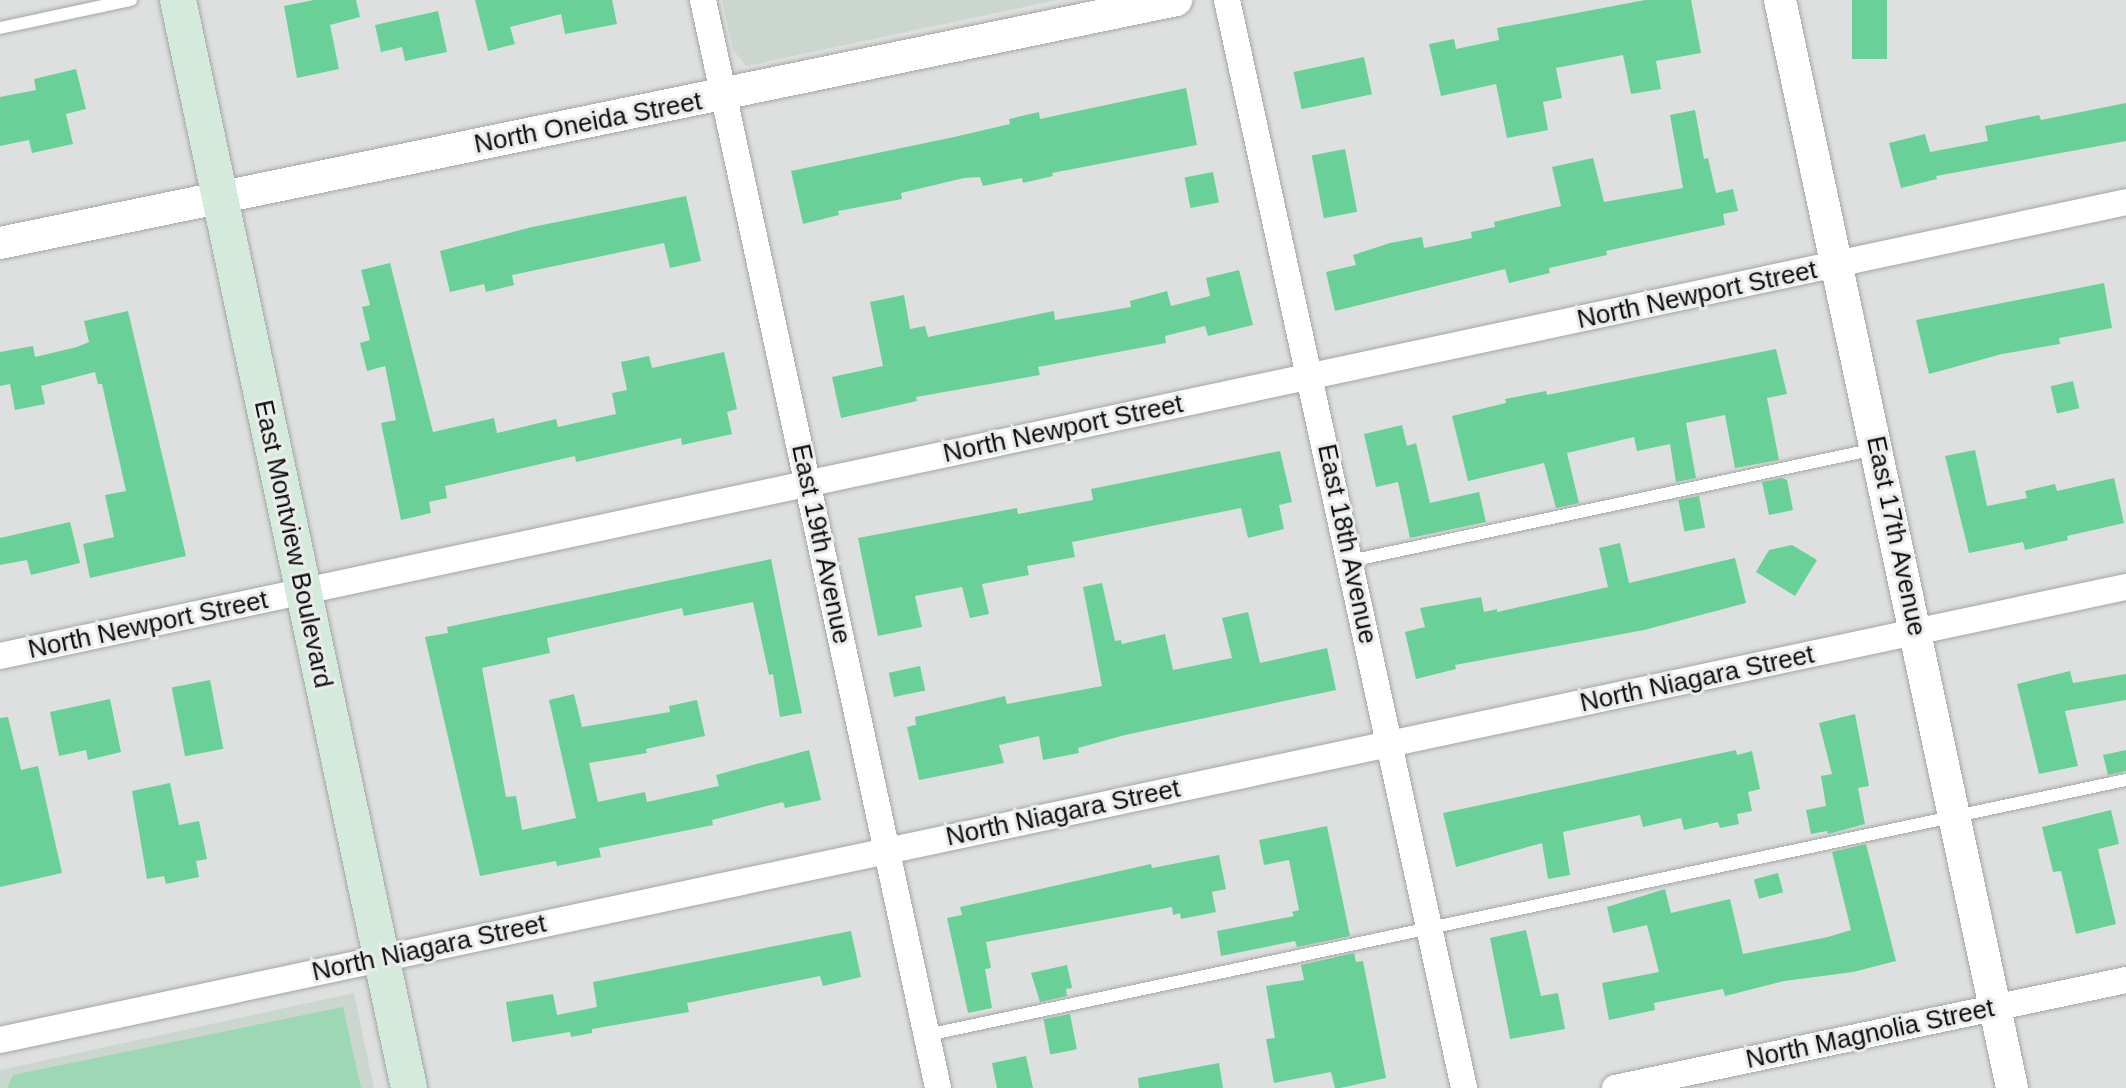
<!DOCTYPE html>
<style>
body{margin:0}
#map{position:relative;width:2126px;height:1088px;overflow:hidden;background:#dde0de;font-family:Arial,sans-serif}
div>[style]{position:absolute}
.built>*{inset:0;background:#cbd6cf}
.green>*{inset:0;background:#9dd7b3}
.building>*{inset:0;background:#69d198;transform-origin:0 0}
.roads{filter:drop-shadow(0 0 2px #a3a6a4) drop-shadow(0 0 2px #a3a6a4)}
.service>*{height:12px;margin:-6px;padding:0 6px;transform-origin:6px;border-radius:6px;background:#fff}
.minor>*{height:26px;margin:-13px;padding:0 13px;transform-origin:13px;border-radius:13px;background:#fff}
.tertiary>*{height:32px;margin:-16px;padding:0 16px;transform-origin:16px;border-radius:16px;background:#fff}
.secondary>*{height:36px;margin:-18px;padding:0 18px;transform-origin:18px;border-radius:18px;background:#d3eadd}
span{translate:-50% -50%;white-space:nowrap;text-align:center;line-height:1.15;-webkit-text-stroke:6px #eaedeb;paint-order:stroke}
.street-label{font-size:26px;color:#0d0e0d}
</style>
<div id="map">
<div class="built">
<div style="clip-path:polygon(722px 0,1057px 0,746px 66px,733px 50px)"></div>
<div style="clip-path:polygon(354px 993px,374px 1088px,0 1088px,0 1070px)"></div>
</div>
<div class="green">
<div style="clip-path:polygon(343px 1007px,361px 1088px,7px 1088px,13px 1075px)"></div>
</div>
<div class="building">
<div style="clip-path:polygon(314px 0,356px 0,360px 17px,330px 25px,339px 69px,297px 78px,284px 6px)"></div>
<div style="clip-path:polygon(475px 0,612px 0,617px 24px,565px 34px,561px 14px,510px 27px,515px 44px,488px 51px)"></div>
<div style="clip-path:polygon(1645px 0,1691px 0,1701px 53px,1656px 61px,1661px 89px,1631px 94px,1623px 55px,1556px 68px,1562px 98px,1543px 102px,1548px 130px,1507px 138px,1496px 84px,1441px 96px,1429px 44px,1454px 39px,1456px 49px,1499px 40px,1497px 28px)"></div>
<div style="left:1852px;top:0;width:35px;height:59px"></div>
<div style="clip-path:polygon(438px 11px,447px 52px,405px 61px,402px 47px,381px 52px,375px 25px)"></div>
<div style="left:1364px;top:57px;width:38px;height:72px;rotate:78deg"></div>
<div style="clip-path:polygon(76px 69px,86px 109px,66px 114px,73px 144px,32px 153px,29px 140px,0 146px,0 97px,36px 90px,34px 79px)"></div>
<div style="clip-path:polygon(1186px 88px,1197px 145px,1052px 173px,1053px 176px,1023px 183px,1022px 178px,983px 186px,980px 177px,964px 178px,901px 193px,902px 199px,838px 211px,839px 215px,803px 224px,791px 171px,954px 137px,1010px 124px,1009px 119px,1039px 112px,1040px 119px)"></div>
<div style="clip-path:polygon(2126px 103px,2126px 141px,1936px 176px,1937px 179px,1901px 188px,1889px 143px,1925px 134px,1930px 152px,1988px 141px,1985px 126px,2039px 115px,2041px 120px)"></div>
<div style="clip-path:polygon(1695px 110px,1704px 159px,1708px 158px,1716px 193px,1733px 189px,1738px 211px,1723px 214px,1725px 225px,1606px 251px,1607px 255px,1549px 268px,1550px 273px,1509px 283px,1505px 269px,1335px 311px,1326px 272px,1356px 265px,1353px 255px,1390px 243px,1422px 237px,1424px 248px,1472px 238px,1471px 232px,1495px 227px,1494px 222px,1561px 206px,1552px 167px,1593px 158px,1604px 202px,1683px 188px,1670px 115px)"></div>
<div style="left:1345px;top:149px;width:64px;height:34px;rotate:79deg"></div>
<div style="left:1213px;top:172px;width:31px;height:29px;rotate:79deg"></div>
<div style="clip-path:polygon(686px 196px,701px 261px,670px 268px,664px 243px,512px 275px,514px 285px,486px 292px,484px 284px,450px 292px,440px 251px,532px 227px)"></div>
<div style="clip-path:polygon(390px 263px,433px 432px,494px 418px,497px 433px,556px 419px,558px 427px,616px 414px,612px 393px,627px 390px,621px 362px,649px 356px,652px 368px,724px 352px,737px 409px,727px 412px,732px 434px,682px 445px,681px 438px,576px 462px,575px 456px,445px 486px,447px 498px,429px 502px,431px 513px,401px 520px,381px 423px,396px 420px,385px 366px,367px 371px,360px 343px,370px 340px,362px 307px,370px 305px,361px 270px)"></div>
<div style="clip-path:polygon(1239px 270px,1253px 325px,1208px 336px,1205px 326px,1165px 336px,1166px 343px,1038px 367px,1040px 375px,916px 397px,917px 401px,841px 418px,832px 377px,883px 366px,870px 302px,904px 295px,910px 329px,925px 326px,928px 337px,1054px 311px,1055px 320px,1131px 307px,1130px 301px,1167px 291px,1171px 306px,1210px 296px,1206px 278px)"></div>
<div style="clip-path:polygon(2104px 283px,2112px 328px,2059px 338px,2060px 344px,2002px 354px,1929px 374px,1916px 320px)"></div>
<div style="clip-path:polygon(128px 311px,186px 556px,90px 578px,83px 544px,114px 537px,105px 495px,126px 491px,102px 384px,98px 384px,95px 372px,41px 386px,45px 404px,15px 410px,10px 384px,0 386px,0 352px,33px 346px,35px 357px,77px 347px,89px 342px,84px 321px)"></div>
<div style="clip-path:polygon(1776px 349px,1787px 394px,1767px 398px,1779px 460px,1735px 468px,1725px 415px,1686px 423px,1696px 478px,1676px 482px,1670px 444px,1637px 451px,1634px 437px,1567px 453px,1579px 503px,1556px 508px,1544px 463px,1468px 481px,1452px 416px,1506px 403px,1505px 399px,1546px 391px,1547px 395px)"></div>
<div style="left:2073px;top:381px;width:28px;height:23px;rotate:77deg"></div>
<div style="clip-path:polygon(1402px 425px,1407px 446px,1416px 443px,1430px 503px,1479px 492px,1486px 522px,1410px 538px,1398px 482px,1376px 487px,1364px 434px)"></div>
<div style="clip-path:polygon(1975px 450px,1987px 506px,2027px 498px,2025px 491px,2055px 484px,2057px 491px,2114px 478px,2124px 523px,2067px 536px,2068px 540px,2025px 550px,2023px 542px,1969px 553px,1945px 456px)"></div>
<div style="clip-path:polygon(1280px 451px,1292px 502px,1279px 505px,1284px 529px,1248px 538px,1241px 508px,1072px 542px,1075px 557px,1027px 566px,1029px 575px,982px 584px,989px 614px,970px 618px,962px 587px,915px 596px,922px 627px,878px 636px,858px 538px,1017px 508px,1018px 514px,1093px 500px,1091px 489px)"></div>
<div style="clip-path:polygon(1782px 478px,1787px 480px,1793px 510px,1769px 515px,1762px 482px)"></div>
<div style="left:1699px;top:496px;width:32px;height:21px;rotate:79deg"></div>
<div style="clip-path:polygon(70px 522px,80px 563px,31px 575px,27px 560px,0 565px,0 538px)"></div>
<div style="clip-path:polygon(1620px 543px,1629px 583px,1735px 558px,1746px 603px,1644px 630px,1455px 665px,1456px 669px,1416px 679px,1405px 632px,1425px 627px,1420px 608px,1481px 597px,1484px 612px,1497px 609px,1497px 612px,1608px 587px,1599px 548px)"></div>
<div style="clip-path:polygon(1792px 545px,1817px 560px,1795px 596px,1756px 572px,1769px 550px)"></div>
<div style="clip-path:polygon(771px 559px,802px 713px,780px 717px,773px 674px,769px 675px,753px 602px,684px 616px,682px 608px,547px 638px,550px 653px,482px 668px,506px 797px,516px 796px,522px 830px,576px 818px,549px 700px,574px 694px,582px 727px,670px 712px,669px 706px,697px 700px,705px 736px,646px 749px,647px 753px,589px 763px,598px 802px,645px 792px,647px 802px,719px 786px,716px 775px,809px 750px,821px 800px,785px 808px,783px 802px,712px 820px,713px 825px,599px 848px,601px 857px,557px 866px,556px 861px,480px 876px,425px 637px,448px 633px,447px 627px)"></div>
<div style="clip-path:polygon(1102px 583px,1115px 641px,1121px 640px,1122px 644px,1165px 634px,1173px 670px,1232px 658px,1222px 618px,1248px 612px,1260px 663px,1327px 648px,1336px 690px,1125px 735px,1078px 748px,1079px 753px,1043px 760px,1039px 736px,999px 745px,1004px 763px,919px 780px,907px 727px,916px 725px,915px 717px,1005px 696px,1007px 704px,1102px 686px,1083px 587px)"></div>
<div style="left:920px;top:666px;width:25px;height:32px;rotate:78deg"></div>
<div style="clip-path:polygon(2070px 671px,2073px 683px,2126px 674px,2126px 700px,2065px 711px,2078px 766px,2039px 774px,2017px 684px)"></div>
<div style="left:210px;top:680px;width:70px;height:39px;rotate:79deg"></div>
<div style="clip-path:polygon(110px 699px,121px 752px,88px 760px,86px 750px,59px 756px,50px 712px)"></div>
<div style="clip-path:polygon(1855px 714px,1869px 786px,1858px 788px,1865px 824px,1828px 834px,1827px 831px,1811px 834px,1806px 810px,1826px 806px,1821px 776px,1832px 774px,1819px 723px)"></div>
<div style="clip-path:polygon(8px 717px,21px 770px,38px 766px,62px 873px,0 887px,0 718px)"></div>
<div style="clip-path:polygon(1736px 750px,1737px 755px,1752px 751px,1760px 789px,1748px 792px,1752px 811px,1737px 814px,1739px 824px,1720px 828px,1718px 822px,1684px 830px,1681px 818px,1643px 827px,1640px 815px,1563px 832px,1570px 875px,1548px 879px,1542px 843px,1456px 867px,1443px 813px)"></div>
<div style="clip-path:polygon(2126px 750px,2126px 771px,2108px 775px,2103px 755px)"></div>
<div style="clip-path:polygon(170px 783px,179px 825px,199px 821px,207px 859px,196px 861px,199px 877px,166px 884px,164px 876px,147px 879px,132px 791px)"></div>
<div style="clip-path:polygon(2111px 810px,2119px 844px,2098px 849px,2116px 924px,2076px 934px,2061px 871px,2053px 872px,2042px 827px)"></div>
<div style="clip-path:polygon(1327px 826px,1350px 936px,1297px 947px,1295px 941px,1221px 956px,1217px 931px,1294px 916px,1292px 912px,1299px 910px,1289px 860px,1264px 865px,1259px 840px)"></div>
<div style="clip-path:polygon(1866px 844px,1896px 961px,1853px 972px,1784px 981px,1725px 996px,1723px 989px,1654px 1003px,1655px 1010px,1609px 1020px,1602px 983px,1659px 972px,1647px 925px,1613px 933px,1607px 907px,1665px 889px,1671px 913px,1730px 899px,1743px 954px,1828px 937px,1851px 930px,1832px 852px)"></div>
<div style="clip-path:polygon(1219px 855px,1226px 889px,1212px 892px,1216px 912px,1181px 919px,1180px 913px,1173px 915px,1172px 907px,986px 942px,991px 968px,985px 969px,992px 1008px,968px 1013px,947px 918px,962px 915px,960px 907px,1151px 864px,1152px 868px)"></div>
<div style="left:1778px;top:873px;width:20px;height:25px;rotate:75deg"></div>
<div style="clip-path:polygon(1526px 930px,1541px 996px,1558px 993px,1565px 1029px,1510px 1039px,1490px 938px)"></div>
<div style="clip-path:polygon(851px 931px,861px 977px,823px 986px,820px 976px,687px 1003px,689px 1012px,592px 1029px,592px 1033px,571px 1037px,570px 1032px,512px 1042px,506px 1002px,553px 994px,557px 1015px,597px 1007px,593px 982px)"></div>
<div style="clip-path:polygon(1354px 953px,1356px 962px,1363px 961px,1386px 1078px,1340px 1088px,1335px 1088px,1331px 1072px,1274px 1083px,1266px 1039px,1275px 1038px,1266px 986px,1304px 980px,1301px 965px)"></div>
<div style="clip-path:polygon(1067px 965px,1072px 988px,1066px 989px,1067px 996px,1040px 1002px,1031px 973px)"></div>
<div style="left:1070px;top:1014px;width:36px;height:27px;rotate:79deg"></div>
<div style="clip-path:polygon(1026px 1056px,1033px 1088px,997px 1088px,992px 1063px)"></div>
<div style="clip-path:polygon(1219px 1063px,1223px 1088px,1139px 1088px,1138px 1078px)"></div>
</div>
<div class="roads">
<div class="service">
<div style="left:0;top:28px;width:134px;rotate:-12.1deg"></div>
<div style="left:1350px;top:561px;width:537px;rotate:-12.04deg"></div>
<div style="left:927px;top:1035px;width:1226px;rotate:-12.01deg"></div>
</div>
<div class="minor">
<div style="left:703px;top:0;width:1113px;rotate:77.81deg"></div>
<div style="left:1227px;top:0;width:1114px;rotate:77.71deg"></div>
<div style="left:0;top:656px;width:2174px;rotate:-12.05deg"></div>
<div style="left:0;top:1040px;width:2174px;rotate:-12.03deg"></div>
<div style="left:1615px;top:1088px;width:522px;rotate:-11.93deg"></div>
</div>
<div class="tertiary">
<div style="left:1780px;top:0;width:1112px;rotate:77.96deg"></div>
<div style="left:0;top:243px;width:1201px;rotate:-11.67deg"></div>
</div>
<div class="secondary">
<div style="left:178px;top:0;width:1112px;rotate:78.01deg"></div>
</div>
</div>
<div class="street-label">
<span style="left:588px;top:123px;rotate:-11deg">North Oneida Street</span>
<span style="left:1697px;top:295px;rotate:-12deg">North Newport Street</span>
<span style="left:1063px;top:429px;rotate:-12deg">North Newport Street</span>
<span style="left:1896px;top:536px;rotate:78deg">East 17th Avenue</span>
<span style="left:293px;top:544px;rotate:78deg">East Montview Boulevard</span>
<span style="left:821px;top:544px;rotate:78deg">East 19th Avenue</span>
<span style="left:1347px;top:544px;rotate:78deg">East 18th Avenue</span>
<span style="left:148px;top:625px;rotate:-12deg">North Newport Street</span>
<span style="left:1697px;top:679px;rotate:-12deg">North Niagara Street</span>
<span style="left:1063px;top:813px;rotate:-12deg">North Niagara Street</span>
<span style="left:429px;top:948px;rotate:-12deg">North Niagara Street</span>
<span style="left:1870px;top:1034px;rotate:-12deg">North Magnolia Street</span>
</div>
</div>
